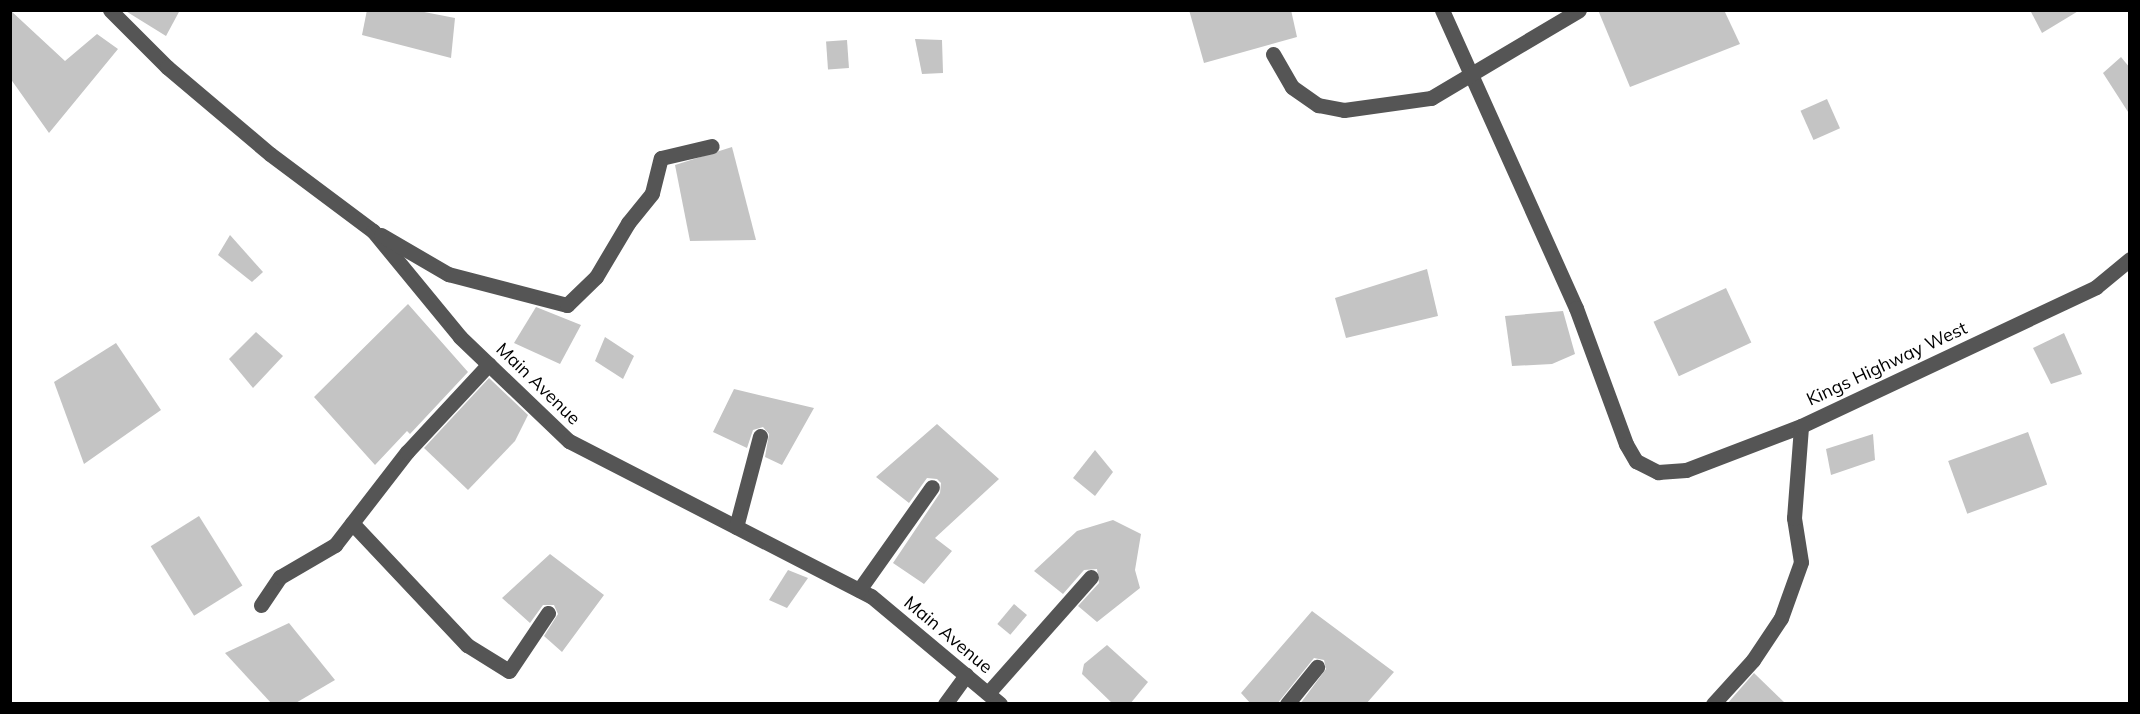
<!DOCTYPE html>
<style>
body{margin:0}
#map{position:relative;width:2140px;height:714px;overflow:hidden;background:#fff;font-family:Mulish,sans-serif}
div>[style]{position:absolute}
.building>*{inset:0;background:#c4c4c4;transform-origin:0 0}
.minor>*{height:15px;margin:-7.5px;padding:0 7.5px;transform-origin:7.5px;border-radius:7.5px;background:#555}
span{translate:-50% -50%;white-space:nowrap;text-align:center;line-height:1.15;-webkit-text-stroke:4.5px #fff;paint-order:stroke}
.street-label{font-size:18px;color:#000}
.frame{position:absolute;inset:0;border:12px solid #000;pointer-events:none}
</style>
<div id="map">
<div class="building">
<div style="clip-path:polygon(10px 10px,65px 61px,97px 34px,118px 49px,49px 133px,10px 78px)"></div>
<div style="clip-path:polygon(124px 10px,180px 10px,166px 36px)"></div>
<div style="clip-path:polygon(367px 10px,414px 10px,455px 18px,451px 58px,362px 35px)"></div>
<div style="clip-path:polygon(1189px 10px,1291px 10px,1297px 37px,1204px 63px)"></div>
<div style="clip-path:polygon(1598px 10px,1724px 10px,1740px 44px,1630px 87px)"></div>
<div style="clip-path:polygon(2030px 10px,2080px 10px,2042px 33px)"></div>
<div style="clip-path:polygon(915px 39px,942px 40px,943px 73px,922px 74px)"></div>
<div style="left:847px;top:40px;width:28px;height:21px;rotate:86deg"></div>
<div style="clip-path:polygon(2121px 57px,2130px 68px,2130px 115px,2103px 73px)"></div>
<div style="left:1827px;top:99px;width:32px;height:29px;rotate:66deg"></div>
<div style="clip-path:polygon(732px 147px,756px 240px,690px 241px,675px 165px)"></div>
<div style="clip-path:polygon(230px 235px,263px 272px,252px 282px,218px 255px)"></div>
<div style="clip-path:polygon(1427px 269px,1438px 316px,1346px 338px,1335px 298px)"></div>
<div style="left:1726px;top:288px;width:60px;height:80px;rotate:65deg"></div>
<div style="clip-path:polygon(408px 304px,468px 372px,410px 434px,407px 431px,375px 465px,314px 397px)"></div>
<div style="clip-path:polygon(536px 307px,581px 325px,560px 364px,514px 343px)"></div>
<div style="clip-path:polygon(1563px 311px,1575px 354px,1552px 364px,1512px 366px,1505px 316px)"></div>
<div style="clip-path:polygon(256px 332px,283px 356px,253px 388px,229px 359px)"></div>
<div style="clip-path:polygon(2064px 333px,2082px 374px,2051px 384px,2033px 348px)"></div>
<div style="clip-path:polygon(605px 337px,634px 356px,623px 379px,595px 361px)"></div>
<div style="clip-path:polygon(116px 343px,161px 410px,84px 464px,54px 382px)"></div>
<div style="clip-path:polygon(489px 378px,528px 415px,515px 441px,468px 490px,424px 448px)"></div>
<div style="clip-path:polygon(734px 389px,814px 408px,782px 465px,765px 457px,769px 434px,763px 427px,753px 430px,747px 448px,713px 432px)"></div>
<div style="clip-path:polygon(937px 424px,999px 479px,935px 538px,952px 551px,924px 584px,893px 563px,940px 493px,941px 483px,937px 479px,927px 478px,909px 503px,876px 477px)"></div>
<div style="left:2028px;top:432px;width:56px;height:85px;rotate:70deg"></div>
<div style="clip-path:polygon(1873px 434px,1875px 460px,1831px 475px,1826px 449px)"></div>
<div style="clip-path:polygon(1095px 450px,1113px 472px,1095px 496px,1073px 478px)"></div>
<div style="left:199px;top:516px;width:82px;height:57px;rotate:58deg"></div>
<div style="clip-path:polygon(1113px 520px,1141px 534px,1135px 570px,1140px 588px,1097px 622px,1078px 606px,1099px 583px,1097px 569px,1084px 570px,1063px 594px,1034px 571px,1077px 531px)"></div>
<div style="clip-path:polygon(550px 554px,604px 595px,562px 652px,544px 636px,558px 614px,554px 605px,543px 605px,530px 623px,502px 598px)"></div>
<div style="clip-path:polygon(788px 570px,808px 578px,787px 608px,769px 600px)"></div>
<div style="left:1014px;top:604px;width:17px;height:26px;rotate:40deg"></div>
<div style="clip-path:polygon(1312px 611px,1394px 672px,1366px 704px,1300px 704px,1326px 669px,1324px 660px,1314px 658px,1277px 704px,1251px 704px,1241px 693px)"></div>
<div style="clip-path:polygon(289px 623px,335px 680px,294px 704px,272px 704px,225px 653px)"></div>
<div style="clip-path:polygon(1107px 645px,1148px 682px,1130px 704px,1113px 704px,1082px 674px,1084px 664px)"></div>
<div style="clip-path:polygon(1754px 673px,1786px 704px,1727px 704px)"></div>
</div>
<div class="minor">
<div style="left:110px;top:10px;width:81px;rotate:45deg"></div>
<div style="left:167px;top:67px;width:135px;rotate:40.2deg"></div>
<div style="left:270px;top:154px;width:129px;rotate:36.8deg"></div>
<div style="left:373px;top:231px;width:137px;rotate:50.6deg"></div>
<div style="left:460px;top:337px;width:151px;rotate:43.7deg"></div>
<div style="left:569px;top:441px;width:339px;rotate:27.2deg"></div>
<div style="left:871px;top:596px;width:168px;rotate:39.9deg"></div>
<div style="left:1442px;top:10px;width:327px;rotate:65.8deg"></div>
<div style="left:1576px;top:308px;width:145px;rotate:69.8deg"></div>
<div style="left:1626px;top:444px;width:20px;rotate:60deg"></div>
<div style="left:1636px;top:461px;width:25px;rotate:27deg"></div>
<div style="left:1658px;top:472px;width:28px;rotate:-4deg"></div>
<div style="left:1686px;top:470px;width:123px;rotate:-20.9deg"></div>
<div style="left:1273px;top:54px;width:38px;rotate:60deg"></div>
<div style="left:1292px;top:87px;width:32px;rotate:35deg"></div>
<div style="left:1318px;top:105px;width:26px;rotate:11deg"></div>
<div style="left:1344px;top:110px;width:88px;rotate:-7.9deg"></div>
<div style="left:1431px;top:98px;width:172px;rotate:-30.7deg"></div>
<div style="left:381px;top:235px;width:78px;rotate:30.2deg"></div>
<div style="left:448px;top:274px;width:123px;rotate:14.6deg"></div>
<div style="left:567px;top:305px;width:40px;rotate:-44deg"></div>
<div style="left:596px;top:277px;width:63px;rotate:-59.3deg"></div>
<div style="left:628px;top:223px;width:38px;rotate:-51deg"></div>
<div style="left:652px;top:193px;width:36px;rotate:-76deg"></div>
<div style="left:661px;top:158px;width:52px;rotate:-13.2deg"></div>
<div style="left:352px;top:523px;width:168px;rotate:46.7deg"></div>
<div style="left:467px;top:645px;width:49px;rotate:31.8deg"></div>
<div style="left:509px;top:671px;width:70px;rotate:-56.1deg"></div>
<div style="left:736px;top:527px;width:94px;rotate:-75.2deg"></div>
<div style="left:859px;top:590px;width:126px;rotate:-54.7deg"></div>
<div style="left:261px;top:605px;width:34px;rotate:-56deg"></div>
<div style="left:280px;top:577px;width:64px;rotate:-30.2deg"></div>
<div style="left:335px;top:545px;width:118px;rotate:-52.3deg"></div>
<div style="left:407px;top:452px;width:120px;rotate:-47deg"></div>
<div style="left:988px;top:693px;width:155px;rotate:-48.4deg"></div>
<div style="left:945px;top:704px;width:36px;rotate:-54deg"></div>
<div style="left:1287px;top:704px;width:48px;rotate:-51deg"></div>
<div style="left:1713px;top:704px;width:59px;rotate:-47.7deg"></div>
<div style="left:1753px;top:660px;width:50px;rotate:-56.3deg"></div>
<div style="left:1781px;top:618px;width:59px;rotate:-70.3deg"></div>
<div style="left:1801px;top:562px;width:45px;rotate:-99deg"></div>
<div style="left:1794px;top:518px;width:92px;rotate:-85.6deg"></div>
<div style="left:1801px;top:426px;width:326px;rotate:-25.2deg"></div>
<div style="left:2096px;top:287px;width:44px;rotate:-39.5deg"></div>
</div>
<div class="street-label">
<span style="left:1887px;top:364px;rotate:-25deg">Kings Highway West</span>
<span style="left:538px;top:384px;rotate:44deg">Main Avenue</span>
<span style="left:948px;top:635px;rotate:40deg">Main Avenue</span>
</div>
<div class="frame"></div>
</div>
